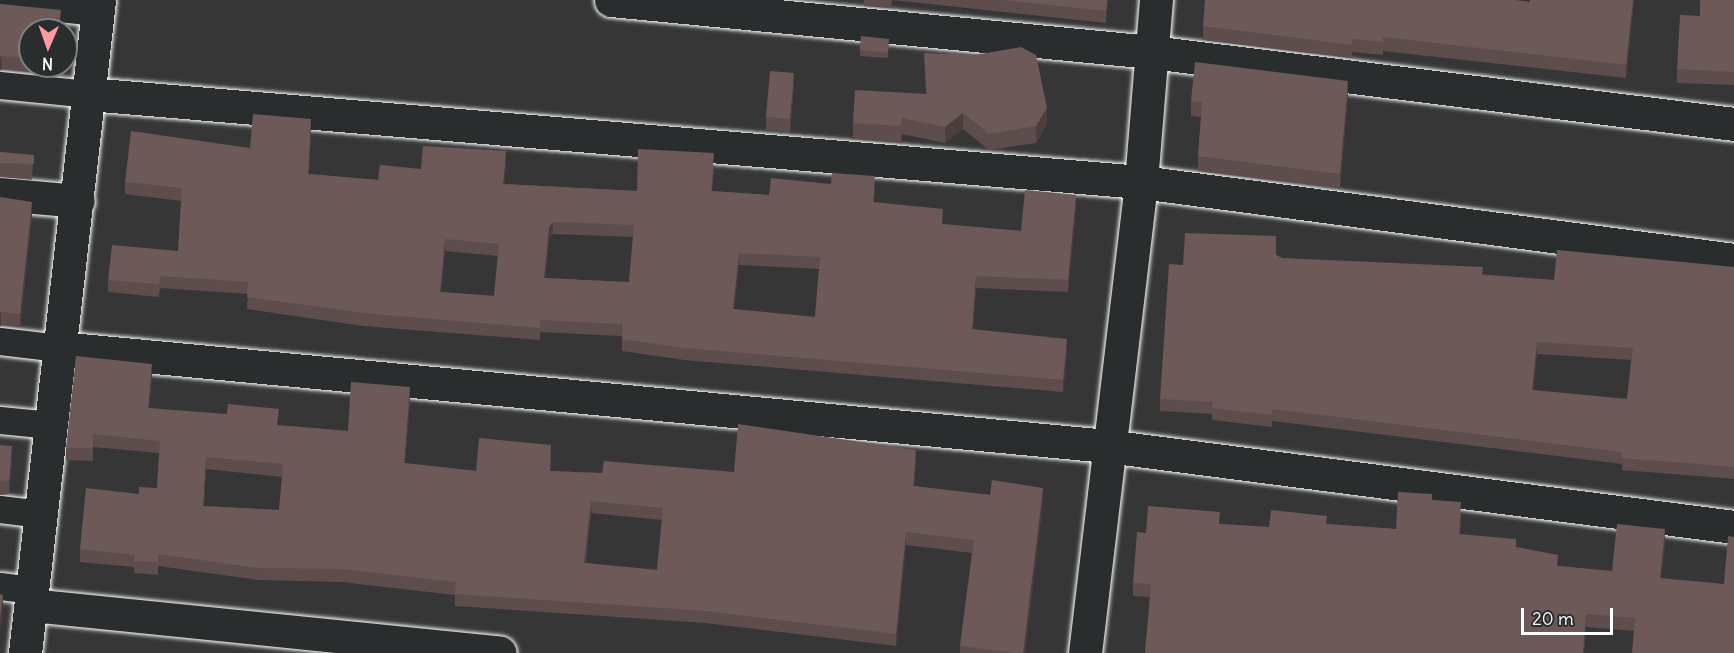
<!DOCTYPE html>
<style>
body{margin:0}
#map{position:relative;width:1734px;height:653px;overflow:hidden;background:#373636;font-family:Delius,sans-serif}
div>[style]{position:absolute}
.roads{filter:drop-shadow(0 0 2px #fff) drop-shadow(0 0 2px #fff)}
.pedestrian>*{height:27px;margin:-13.5px;padding:0 13.5px;transform-origin:13.5px;border-radius:13.5px;background:#2a2d2e}
.minor>*{height:33px;margin:-16.5px;padding:0 16.5px;transform-origin:16.5px;border-radius:16.5px;background:#2a2d2e}
.wall>*{inset:0;background:#5d4d4c;transform-origin:0 0}
.shaded-wall>*{inset:0;background:#4c3e3e;transform-origin:0 0}
.building>*{inset:0;background:#6c5958;transform-origin:0 0}
span{translate:-50% -50%;white-space:nowrap;text-align:center;line-height:1.15;-webkit-text-stroke:4.5px #2a2d2e;paint-order:stroke}
.north{position:absolute;left:18px;top:18px;width:60px;height:60px;box-sizing:border-box;background:#2a2d2e;border:2px solid #7f8182;border-radius:50%;rotate:182deg;font-size:16px;font-weight:700;line-height:24px;text-align:center;color:#fff}
.north::after{content:'';display:block;margin:auto;width:21px;height:27px;background:#ff9aa2;clip-path:polygon(50% 0,100% 100%,50% 72%,0 100%)}
.scale{position:absolute;left:1521px;top:608px;width:92px;height:27px;box-sizing:border-box;border:3px solid #fff;border-top:0;padding-left:8px;font-size:18px;line-height:21px;white-space:nowrap;color:#fff;-webkit-text-stroke:4px #2a2d2e;paint-order:stroke}
</style>
<div id="map">
<div class="roads">
<div class="pedestrian">
<div style="left:0;top:2px;width:98px;rotate:5.9deg"></div>
<div style="left:0;top:85px;width:88px;rotate:5.8deg"></div>
<div style="left:0;top:341px;width:59px;rotate:6.8deg"></div>
<div style="left:0;top:420px;width:51px;rotate:5.6deg"></div>
<div style="left:0;top:509px;width:41px;rotate:7deg"></div>
<div style="left:0;top:586px;width:32px;rotate:7deg"></div>
</div>
<div class="minor">
<div style="left:611px;top:0;width:542px;rotate:5.5deg"></div>
<div style="left:1151px;top:52px;width:587px;rotate:7.04deg"></div>
<div style="left:88px;top:94px;width:1057px;rotate:4.78deg"></div>
<div style="left:1141px;top:182px;width:598px;rotate:7.49deg"></div>
<div style="left:0;top:194px;width:78px;rotate:5.1deg"></div>
<div style="left:59px;top:348px;width:1053px;rotate:5.34deg"></div>
<div style="left:1107px;top:446px;width:632px;rotate:7.36deg"></div>
<div style="left:31px;top:605px;width:471px;rotate:5.8deg"></div>
<div style="left:25px;top:653px;width:657px;rotate:-83.53deg"></div>
<div style="left:1085px;top:653px;width:474px;rotate:-83.2deg"></div>
<div style="left:1141px;top:182px;width:183px;rotate:-85.3deg"></div>
</div>
</div>
<div class="wall">
<div style="clip-path:polygon(864px 0,1108px 0,1106px 23px,892px 0,891px 8px,864px 6px)"></div>
<div style="clip-path:polygon(1634px 0,1626px 78px,1383px 51px,1383px 55px,1352px 52px,1352px 58px,1203px 40px,1203px 26px,1530px 2px)"></div>
<div style="clip-path:polygon(1734px 0,1734px 85px,1677px 83px,1677px 69px,1700px 16px)"></div>
<div style="clip-path:polygon(0 4px,61px 24px,60px 30px,30px 30px,30px 66px,57px 66px,57px 75px,2px 69px,0 70px)"></div>
<div style="clip-path:polygon(889px 39px,888px 58px,860px 56px,860px 50px)"></div>
<div style="clip-path:polygon(924px 53px,1047px 124px,1036px 143px,989px 150px,963px 129px,945px 143px,902px 134px,901px 143px,853px 139px,853px 123px,926px 94px)"></div>
<div style="clip-path:polygon(794px 85px,790px 132px,766px 130px,766px 117px)"></div>
<div style="clip-path:polygon(1348px 95px,1340px 188px,1198px 171px,1198px 156px,1201px 117px,1191px 116px,1191px 101px)"></div>
<div style="clip-path:polygon(evenodd,311px 131px,309px 174px,378px 180px,421px 169px,506px 163px,504px 184px,637px 191px,714px 166px,712px 191px,769px 195px,875px 188px,874px 202px,943px 224px,1021px 231px,1076px 207px,1068px 292px,976px 288px,973px 329px,1067px 351px,1063px 392px,684px 360px,622px 351px,622px 336px,540px 332px,540px 340px,363px 326px,247px 309px,248px 294px,160px 288px,159px 297px,108px 292px,108px 280px,178px 251px,181px 201px,125px 194px,125px 182px,311px 131px,553px 234px,633px 237px,629px 282px,545px 278px,549px 239px,553px 234px,311px 131px,445px 251px,498px 256px,494px 296px,441px 292px,445px 251px,311px 131px,739px 265px,819px 269px,815px 317px,734px 309px,739px 265px)"></div>
<div style="left:0;top:152px;width:34px;height:25px;rotate:5deg"></div>
<div style="clip-path:polygon(0 197px,32px 216px,20px 327px,1px 325px)"></div>
<div style="clip-path:polygon(evenodd,1276px 255px,1282px 258px,1554px 280px,1734px 267px,1734px 479px,1622px 470px,1622px 464px,1272px 421px,1272px 427px,1212px 420px,1212px 414px,1160px 411px,1160px 399px,1183px 265px,1276px 255px,1537px 354px,1631px 360px,1627px 399px,1533px 390px,1537px 354px)"></div>
<div style="clip-path:polygon(evenodd,152px 376px,149px 408px,278px 425px,348px 431px,410px 400px,405px 463px,476px 471px,551px 457px,550px 471px,602px 473px,734px 472px,916px 463px,914px 486px,990px 495px,1043px 500px,1025px 653px,960px 653px,960px 646px,972px 553px,906px 545px,896px 646px,705px 623px,455px 606px,455px 595px,341px 582px,258px 580px,158px 566px,158px 575px,134px 573px,134px 567px,80px 562px,80px 549px,139px 494px,157px 488px,159px 453px,93px 447px,93px 461px,66px 460px,66px 448px,152px 376px,206px 469px,282px 477px,279px 510px,204px 506px,206px 469px,152px 376px,591px 513px,662px 520px,657px 570px,586px 563px,591px 513px)"></div>
<div style="clip-path:polygon(0 445px,12px 460px,9px 494px,0 495px)"></div>
<div style="clip-path:polygon(1432px 500px,1461px 515px,1460px 534px,1516px 547px,1558px 566px,1612px 571px,1665px 542px,1661px 578px,1734px 653px,1634px 631px,1586px 627px,1584px 653px,1145px 653px,1150px 597px,1133px 596px,1133px 583px,1220px 524px,1269px 527px,1327px 524px,1396px 529px)"></div>
</div>
<div class="shaded-wall">
<div style="clip-path:polygon(1107px 0,1108px 0,1106px 23px,1106px 11px)"></div>
<div style="clip-path:polygon(1633px 0,1634px 0,1626px 78px,1626px 65px)"></div>
<div style="clip-path:polygon(2px 56px,2px 69px,0 70px,0 57px)"></div>
<div style="clip-path:polygon(794px 73px,794px 85px,790px 132px,790px 119px)"></div>
<div style="clip-path:polygon(1348px 81px,1348px 95px,1340px 188px,1340px 174px)"></div>
<div style="clip-path:polygon(1047px 108px,1047px 124px,1036px 143px,1036px 126px)"></div>
<div style="clip-path:polygon(963px 113px,963px 129px,945px 143px,945px 127px)"></div>
<div style="clip-path:polygon(311px 119px,311px 131px,308px 186px,308px 174px)"></div>
<div style="clip-path:polygon(506px 151px,506px 163px,503px 196px,503px 184px)"></div>
<div style="clip-path:polygon(1076px 195px,1076px 207px,1068px 292px,1068px 280px)"></div>
<div style="clip-path:polygon(32px 202px,32px 216px,20px 327px,20px 314px)"></div>
<div style="clip-path:polygon(553px 222px,553px 234px,549px 239px,544px 290px,544px 278px,549px 227px)"></div>
<div style="clip-path:polygon(445px 239px,445px 251px,440px 305px,440px 292px)"></div>
<div style="clip-path:polygon(739px 253px,739px 265px,733px 321px,733px 309px)"></div>
<div style="clip-path:polygon(976px 276px,976px 288px,972px 341px,972px 329px)"></div>
<div style="left:0;top:312px;width:1px;height:14px"></div>
<div style="clip-path:polygon(1067px 339px,1067px 351px,1063px 392px,1063px 380px)"></div>
<div style="clip-path:polygon(1537px 342px,1537px 354px,1532px 402px,1532px 390px)"></div>
<div style="clip-path:polygon(152px 364px,152px 376px,148px 420px,148px 408px)"></div>
<div style="clip-path:polygon(410px 387px,410px 400px,404px 475px,404px 463px)"></div>
<div style="clip-path:polygon(12px 446px,12px 460px,9px 494px,9px 480px)"></div>
<div style="clip-path:polygon(916px 450px,916px 463px,913px 499px,913px 486px)"></div>
<div style="clip-path:polygon(206px 457px,206px 469px,203px 518px,203px 506px)"></div>
<div style="clip-path:polygon(1043px 488px,1043px 500px,1025px 653px,1023px 653px)"></div>
<div style="clip-path:polygon(591px 501px,591px 513px,584px 575px,584px 563px)"></div>
<div style="clip-path:polygon(1665px 529px,1665px 542px,1660px 591px,1660px 578px)"></div>
<div style="clip-path:polygon(906px 532px,906px 545px,896px 646px,896px 634px)"></div>
<div style="clip-path:polygon(3px 595px,3px 609px,0 632px,0 618px)"></div>
<div style="clip-path:polygon(1586px 614px,1586px 627px,1584px 653px,1583px 653px)"></div>
</div>
<div class="building">
<div style="clip-path:polygon(1002px 0,1107px 0,1106px 11px)"></div>
<div style="clip-path:polygon(1205px 0,1516px 0,1530px 2px,1530px 0,1633px 0,1626px 65px,1383px 37px,1383px 42px,1352px 39px,1352px 45px,1203px 26px)"></div>
<div style="clip-path:polygon(1700px 0,1734px 0,1734px 72px,1677px 69px,1680px 15px,1700px 16px)"></div>
<div style="clip-path:polygon(0 4px,61px 10px,59px 30px,30px 30px,30px 58px,2px 56px,0 57px)"></div>
<div style="left:861px;top:36px;width:28px;height:14px;rotate:6deg"></div>
<div style="clip-path:polygon(1021px 47px,1036px 55px,1047px 108px,1036px 126px,989px 134px,963px 113px,945px 127px,902px 118px,901px 126px,853px 123px,855px 90px,927px 94px,924px 53px,975px 55px)"></div>
<div style="clip-path:polygon(1195px 62px,1348px 81px,1340px 174px,1198px 156px,1202px 102px,1191px 101px)"></div>
<div style="left:770px;top:71px;width:24px;height:46px;rotate:5deg"></div>
<div style="clip-path:polygon(evenodd,253px 114px,311px 119px,308px 174px,378px 180px,380px 165px,421px 169px,423px 146px,506px 151px,503px 184px,637px 191px,638px 149px,714px 153px,711px 191px,769px 195px,771px 178px,831px 184px,832px 173px,875px 176px,873px 202px,943px 209px,942px 224px,1021px 231px,1025px 190px,1076px 195px,1068px 280px,976px 276px,972px 329px,1067px 339px,1063px 380px,684px 348px,622px 339px,623px 324px,540px 320px,540px 328px,363px 313px,247px 297px,248px 282px,160px 276px,159px 284px,108px 280px,112px 245px,178px 251px,182px 188px,125px 182px,131px 131px,250px 148px,253px 114px,553px 222px,634px 225px,629px 282px,544px 278px,549px 227px,553px 222px,253px 114px,445px 239px,499px 244px,494px 296px,440px 292px,445px 239px,253px 114px,739px 253px,820px 257px,815px 317px,733px 309px,739px 253px)"></div>
<div style="clip-path:polygon(0 152px,34px 155px,34px 164px,0 163px)"></div>
<div style="clip-path:polygon(0 197px,32px 202px,20px 314px,1px 312px,0 312px)"></div>
<div style="clip-path:polygon(evenodd,1185px 233px,1276px 236px,1276px 255px,1282px 258px,1483px 267px,1482px 275px,1554px 280px,1557px 250px,1734px 267px,1734px 467px,1622px 458px,1622px 452px,1272px 409px,1272px 415px,1212px 408px,1213px 402px,1160px 399px,1169px 264px,1183px 265px,1185px 233px,1537px 342px,1633px 348px,1627px 399px,1532px 390px,1537px 342px)"></div>
<div style="clip-path:polygon(evenodd,76px 356px,152px 364px,148px 408px,227px 414px,228px 404px,279px 409px,277px 425px,348px 431px,351px 382px,410px 387px,404px 463px,476px 471px,479px 438px,551px 445px,550px 471px,602px 473px,604px 461px,734px 472px,738px 424px,916px 450px,913px 486px,990px 495px,992px 480px,1043px 488px,1023px 653px,1014px 653px,960px 646px,974px 540px,906px 532px,896px 634px,705px 611px,455px 594px,456px 582px,341px 569px,258px 568px,158px 554px,158px 562px,134px 561px,135px 555px,80px 549px,86px 488px,139px 494px,139px 487px,157px 488px,160px 441px,93px 434px,93px 448px,66px 448px,76px 356px,206px 457px,283px 464px,279px 510px,203px 506px,206px 457px,76px 356px,591px 501px,663px 508px,657px 570px,584px 563px,591px 501px)"></div>
<div style="clip-path:polygon(0 445px,12px 446px,9px 480px,0 481px)"></div>
<div style="clip-path:polygon(1398px 492px,1432px 494px,1432px 500px,1461px 502px,1459px 534px,1516px 539px,1516px 547px,1558px 555px,1557px 566px,1612px 571px,1617px 524px,1665px 529px,1660px 578px,1724px 584px,1728px 536px,1734px 537px,1734px 653px,1632px 653px,1635px 618px,1586px 614px,1583px 653px,1145px 653px,1151px 584px,1133px 583px,1137px 532px,1146px 533px,1148px 506px,1220px 512px,1219px 524px,1269px 527px,1271px 510px,1327px 516px,1326px 524px,1396px 529px)"></div>
<div style="clip-path:polygon(0 594px,3px 595px,0 618px)"></div>
</div>
<div class="north">N</div>
<div class="scale">20 m</div>
</div>
